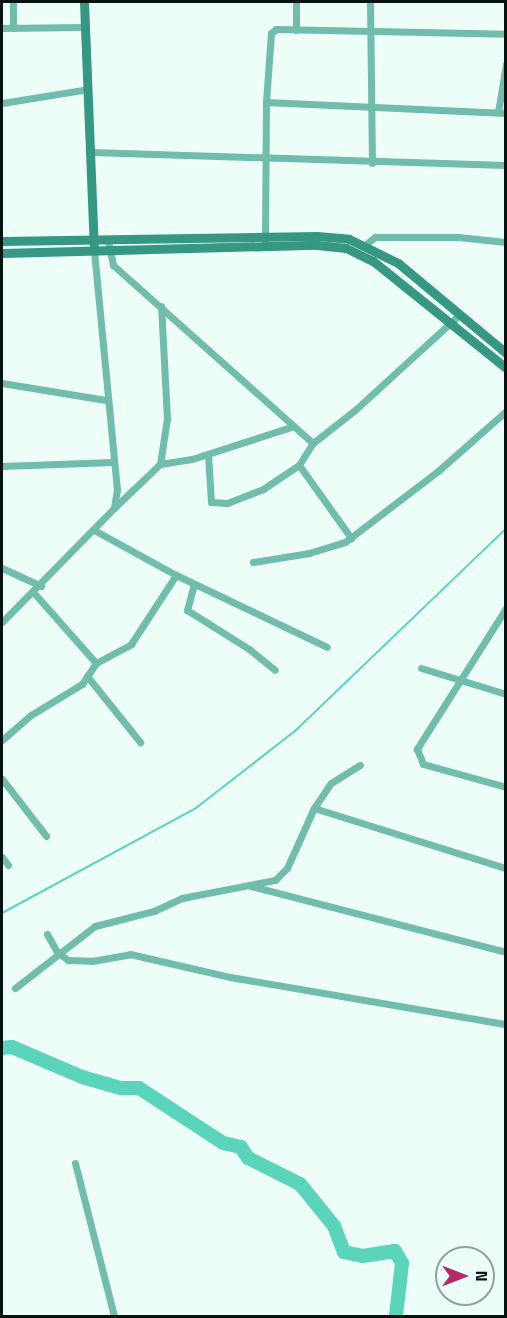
<!DOCTYPE html>
<style>
body{margin:0}
#map{position:relative;width:507px;height:1318px;overflow:hidden;background:#edfef9;font-family:"Space Grotesk",sans-serif}
div>[style]{position:absolute}
.stream>*{height:2px;margin:-1px;padding:0 1px;transform-origin:1px;border-radius:1px;background:#5ad4ba}
.river>*{height:14px;margin:-7px;padding:0 7px;transform-origin:7px;border-radius:7px;background:#5ad4ba}
.street>*{height:7px;margin:-3.5px;padding:0 3.5px;transform-origin:3.5px;border-radius:3.5px;background:#71bcaa}
.secondary>*{height:9px;margin:-4.5px;padding:0 4.5px;transform-origin:4.5px;border-radius:4.5px;background:#369883}
span{translate:-50% -50%;white-space:nowrap;text-align:center;line-height:1.15;-webkit-text-stroke:6px #edfef9;paint-order:stroke}
.frame{position:absolute;inset:0;border:3px solid #051410;pointer-events:none}
.north{position:absolute;left:435px;top:1246px;width:60px;height:60px;box-sizing:border-box;background:#edfef9;border:2px solid #90a09c;border-radius:50%;rotate:90deg;font-size:16px;font-weight:700;line-height:24px;text-align:center;color:#051410}
.north::after{content:'';display:block;margin:auto;width:21px;height:27px;background:#b22a6b;clip-path:polygon(50% 0,100% 100%,50% 72%,0 100%)}
</style>
<div id="map">
<div class="stream">
<div style="left:2px;top:913px;width:221px;rotate:-28.4deg"></div>
<div style="left:196px;top:808px;width:125px;rotate:-37.9deg"></div>
<div style="left:295px;top:731px;width:292px;rotate:-43.8deg"></div>
</div>
<div class="river">
<div style="left:2px;top:1048px;width:10px;rotate:-6deg"></div>
<div style="left:12px;top:1047px;width:76px;rotate:23.2deg"></div>
<div style="left:82px;top:1077px;width:41px;rotate:15.8deg"></div>
<div style="left:121px;top:1088px;width:18px"></div>
<div style="left:139px;top:1088px;width:100px;rotate:33.2deg"></div>
<div style="left:223px;top:1143px;width:18px;rotate:13deg"></div>
<div style="left:241px;top:1147px;width:13px;rotate:58deg"></div>
<div style="left:248px;top:1158px;width:58px;rotate:26.6deg"></div>
<div style="left:300px;top:1184px;width:54px;rotate:51deg"></div>
<div style="left:334px;top:1226px;width:28px;rotate:69deg"></div>
<div style="left:344px;top:1252px;width:19px;rotate:12deg"></div>
<div style="left:363px;top:1256px;width:32px;rotate:-9deg"></div>
<div style="left:395px;top:1251px;width:14px;rotate:60deg"></div>
<div style="left:402px;top:1263px;width:53px;rotate:96.5deg"></div>
</div>
<div class="street">
<div style="left:370px;top:2px;width:161px;rotate:89.3deg"></div>
<div style="left:2px;top:28px;width:82px;rotate:-0.7deg"></div>
<div style="left:13px;top:28px;width:26px;rotate:-90deg"></div>
<div style="left:296px;top:30px;width:28px;rotate:-90deg"></div>
<div style="left:266px;top:102px;width:240px;rotate:2.6deg"></div>
<div style="left:2px;top:103px;width:87px;rotate:-9.2deg"></div>
<div style="left:498px;top:112px;width:49px;rotate:-80.5deg"></div>
<div style="left:91px;top:152px;width:415px;rotate:1.8deg"></div>
<div style="left:265px;top:240px;width:138px;rotate:-89.6deg"></div>
<div style="left:266px;top:102px;width:69px;rotate:-85.9deg"></div>
<div style="left:271px;top:33px;width:6px;rotate:-39deg"></div>
<div style="left:276px;top:29px;width:230px;rotate:1.2deg"></div>
<div style="left:108px;top:241px;width:25px;rotate:78deg"></div>
<div style="left:113px;top:265px;width:268px;rotate:41.7deg"></div>
<div style="left:365px;top:245px;width:13px;rotate:-39deg"></div>
<div style="left:375px;top:237px;width:83px"></div>
<div style="left:458px;top:237px;width:48px;rotate:5.9deg"></div>
<div style="left:2px;top:383px;width:105px;rotate:9.3deg"></div>
<div style="left:208px;top:454px;width:48px;rotate:86.4deg"></div>
<div style="left:211px;top:502px;width:16px;rotate:4deg"></div>
<div style="left:227px;top:503px;width:39px;rotate:-21deg"></div>
<div style="left:263px;top:489px;width:43px;rotate:-33.7deg"></div>
<div style="left:299px;top:465px;width:26px;rotate:-58deg"></div>
<div style="left:313px;top:443px;width:53px;rotate:-38.2deg"></div>
<div style="left:355px;top:410px;width:141px;rotate:-42.4deg"></div>
<div style="left:160px;top:464px;width:32px;rotate:-9deg"></div>
<div style="left:192px;top:459px;width:107px;rotate:-17.9deg"></div>
<div style="left:299px;top:465px;width:90px;rotate:54.5deg"></div>
<div style="left:2px;top:466px;width:111px;rotate:-2.1deg"></div>
<div style="left:114px;top:508px;width:64px;rotate:-43.7deg"></div>
<div style="left:160px;top:464px;width:46px;rotate:-81.2deg"></div>
<div style="left:167px;top:419px;width:113px;rotate:-93deg"></div>
<div style="left:94px;top:530px;width:94px;rotate:28.8deg"></div>
<div style="left:176px;top:575px;width:167px;rotate:25.5deg"></div>
<div style="left:253px;top:562px;width:57px;rotate:-9.1deg"></div>
<div style="left:309px;top:553px;width:38px;rotate:-17deg"></div>
<div style="left:345px;top:542px;width:117px;rotate:-37.4deg"></div>
<div style="left:438px;top:471px;width:91px;rotate:-41.4deg"></div>
<div style="left:2px;top:568px;width:43px;rotate:24.8deg"></div>
<div style="left:194px;top:584px;width:27px;rotate:105deg"></div>
<div style="left:187px;top:610px;width:73px;rotate:32.2deg"></div>
<div style="left:249px;top:649px;width:33px;rotate:39deg"></div>
<div style="left:34px;top:593px;width:94px;rotate:48.5deg"></div>
<div style="left:506px;top:608px;width:167px;rotate:122.3deg"></div>
<div style="left:417px;top:749px;width:16px;rotate:68deg"></div>
<div style="left:423px;top:764px;width:86px;rotate:15.5deg"></div>
<div style="left:2px;top:622px;width:160px;rotate:-45.5deg"></div>
<div style="left:114px;top:508px;width:18px;rotate:-81deg"></div>
<div style="left:117px;top:490px;width:238px;rotate:-95.5deg"></div>
<div style="left:421px;top:668px;width:89px;rotate:17deg"></div>
<div style="left:87px;top:676px;width:85px;rotate:51.2deg"></div>
<div style="left:2px;top:740px;width:38px;rotate:-41deg"></div>
<div style="left:31px;top:715px;width:60px;rotate:-31.3deg"></div>
<div style="left:82px;top:684px;width:25px;rotate:-56deg"></div>
<div style="left:96px;top:663px;width:40px;rotate:-28deg"></div>
<div style="left:131px;top:644px;width:82px;rotate:-56.9deg"></div>
<div style="left:2px;top:779px;width:72px;rotate:52.3deg"></div>
<div style="left:314px;top:808px;width:201px;rotate:17.4deg"></div>
<div style="left:2px;top:857px;width:10px;rotate:53deg"></div>
<div style="left:251px;top:886px;width:263px;rotate:14.5deg"></div>
<div style="left:47px;top:934px;width:21px;rotate:61deg"></div>
<div style="left:57px;top:952px;width:14px;rotate:36deg"></div>
<div style="left:68px;top:960px;width:24px;rotate:2deg"></div>
<div style="left:92px;top:961px;width:39px;rotate:-10deg"></div>
<div style="left:130px;top:954px;width:103px;rotate:13deg"></div>
<div style="left:230px;top:977px;width:280px;rotate:9.7deg"></div>
<div style="left:15px;top:988px;width:101px;rotate:-37.8deg"></div>
<div style="left:95px;top:926px;width:61px;rotate:-14.3deg"></div>
<div style="left:154px;top:911px;width:31px;rotate:-25deg"></div>
<div style="left:182px;top:898px;width:95px;rotate:-11deg"></div>
<div style="left:275px;top:880px;width:17px;rotate:-45deg"></div>
<div style="left:287px;top:868px;width:66px;rotate:-65.8deg"></div>
<div style="left:314px;top:808px;width:30px;rotate:-56deg"></div>
<div style="left:331px;top:783px;width:34px;rotate:-32deg"></div>
<div style="left:75px;top:1163px;width:158px;rotate:75.7deg"></div>
</div>
<div class="secondary">
<div style="left:84px;top:2px;width:246px;rotate:87.7deg"></div>
<div style="left:2px;top:241px;width:315px;rotate:-0.9deg"></div>
<div style="left:317px;top:236px;width:32px;rotate:5deg"></div>
<div style="left:349px;top:239px;width:55px;rotate:26.1deg"></div>
<div style="left:398px;top:263px;width:141px;rotate:39.8deg"></div>
<div style="left:2px;top:253px;width:315px;rotate:-1.5deg"></div>
<div style="left:317px;top:245px;width:29px;rotate:6deg"></div>
<div style="left:346px;top:248px;width:30px;rotate:26deg"></div>
<div style="left:373px;top:261px;width:171px;rotate:38.8deg"></div>
</div>
<div class="frame"></div>
<div class="north">N</div>
</div>
